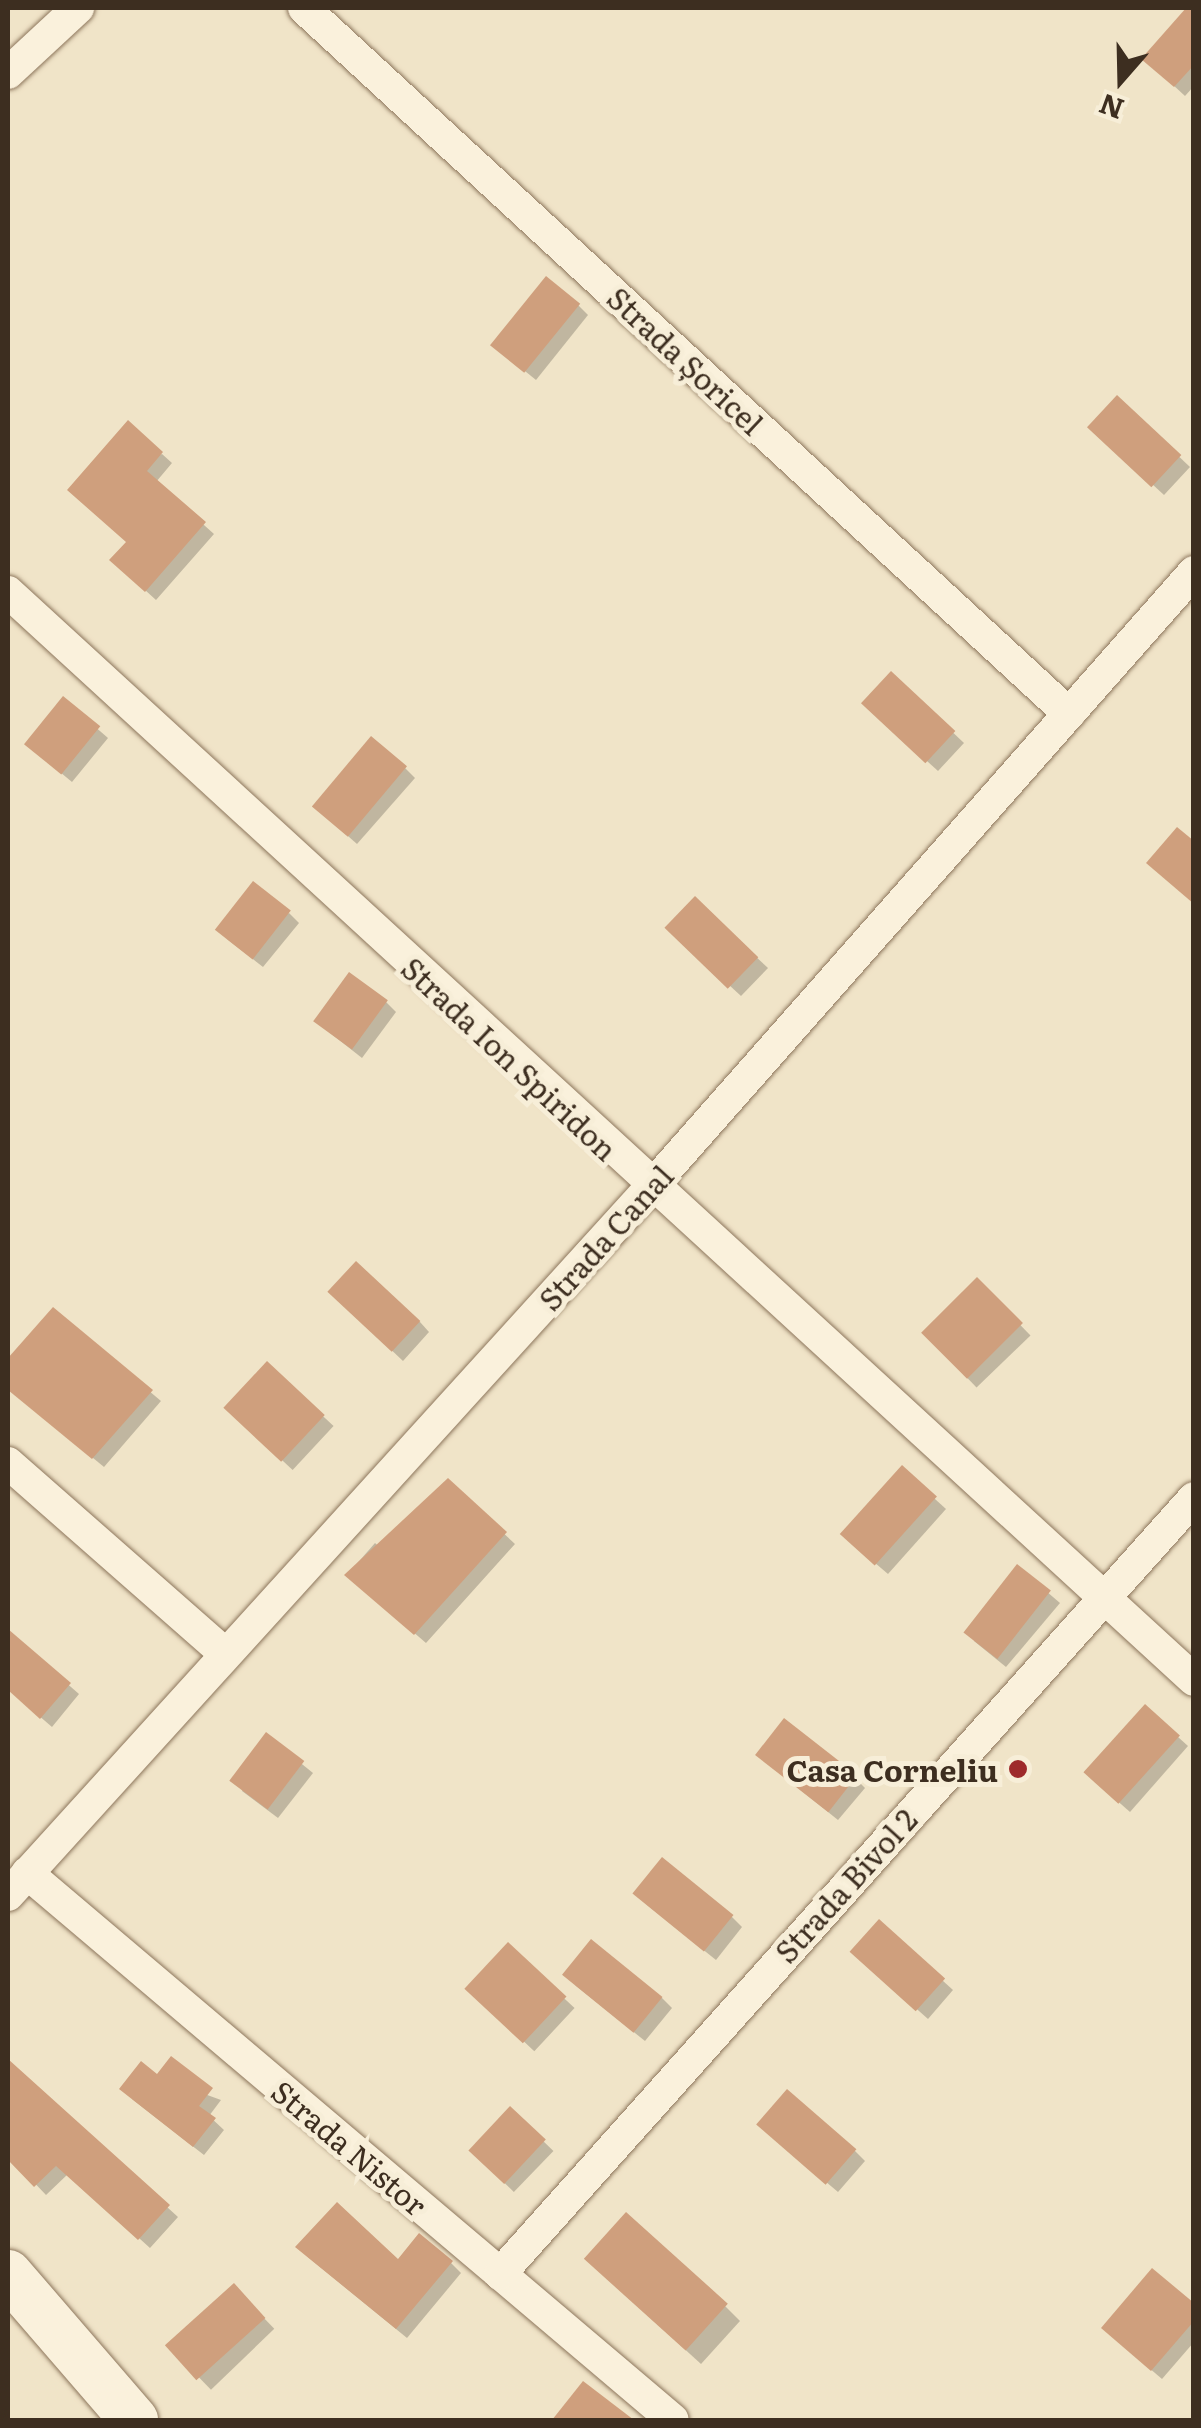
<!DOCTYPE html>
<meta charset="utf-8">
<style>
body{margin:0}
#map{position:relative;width:1201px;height:2428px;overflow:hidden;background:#f0e4c8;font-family:Literata,serif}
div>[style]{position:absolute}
.shadow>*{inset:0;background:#0003;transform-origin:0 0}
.building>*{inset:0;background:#cf9f7d;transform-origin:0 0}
.roads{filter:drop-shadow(0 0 2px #8d765c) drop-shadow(0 0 2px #8d765c)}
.street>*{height:32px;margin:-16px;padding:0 16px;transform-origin:16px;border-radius:16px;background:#faf1dc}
.secondary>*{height:48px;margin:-24px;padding:0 24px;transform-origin:24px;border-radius:24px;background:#faf1dc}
.dots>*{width:28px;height:28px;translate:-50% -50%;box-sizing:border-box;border:5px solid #f7eed8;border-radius:50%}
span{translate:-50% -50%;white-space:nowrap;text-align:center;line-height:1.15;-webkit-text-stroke:10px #f7eed8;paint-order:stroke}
.street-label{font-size:30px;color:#3d2e20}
.poi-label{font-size:30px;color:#3d2e20;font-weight:700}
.right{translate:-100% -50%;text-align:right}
.frame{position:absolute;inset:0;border:10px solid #3d2e20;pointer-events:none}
.north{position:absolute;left:1071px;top:30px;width:100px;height:100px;-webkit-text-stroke:8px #f7eed8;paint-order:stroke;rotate:200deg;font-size:28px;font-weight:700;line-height:40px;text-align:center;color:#3d2e20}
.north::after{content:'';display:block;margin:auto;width:35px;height:45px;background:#3d2e20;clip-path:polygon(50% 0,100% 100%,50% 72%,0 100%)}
</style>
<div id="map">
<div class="shadow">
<div style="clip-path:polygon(1194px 8px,1194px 86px,1185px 96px,1145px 59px)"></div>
<div style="clip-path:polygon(578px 305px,588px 315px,536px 380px,504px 354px)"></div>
<div style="clip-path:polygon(1117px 398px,1190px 467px,1164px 495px,1101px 437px)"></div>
<div style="clip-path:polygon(162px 454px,172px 463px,156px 482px,214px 534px,156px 600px,123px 570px,129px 542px,70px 490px)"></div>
<div style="clip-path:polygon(891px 674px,964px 743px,938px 771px,874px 713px)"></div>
<div style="clip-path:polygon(63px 699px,108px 738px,72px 782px,37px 753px)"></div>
<div style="clip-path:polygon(405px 768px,415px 778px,357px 844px,324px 815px)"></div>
<div style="clip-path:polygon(695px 900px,768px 968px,741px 996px,678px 938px)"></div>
<div style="clip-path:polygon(289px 913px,299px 923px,263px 967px,227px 939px)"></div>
<div style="clip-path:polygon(386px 1002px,396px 1012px,362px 1058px,315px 1021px)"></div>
<div style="left:977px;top:1280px;width:77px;height:75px;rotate:46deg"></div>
<div style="clip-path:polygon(330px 1292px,420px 1322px,429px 1332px,403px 1361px)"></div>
<div style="clip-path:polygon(53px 1310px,161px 1401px,104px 1467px,8px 1388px,8px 1362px)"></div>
<div style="left:267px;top:1364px;width:91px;height:60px;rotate:43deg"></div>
<div style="clip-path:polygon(902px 1469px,946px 1509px,888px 1574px,854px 1545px)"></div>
<div style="clip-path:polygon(448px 1481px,515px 1544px,426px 1643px,347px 1575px,375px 1543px,384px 1551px)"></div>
<div style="clip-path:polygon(1018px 1567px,1060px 1603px,1006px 1667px,974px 1641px)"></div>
<div style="clip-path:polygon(8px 1632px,79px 1694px,52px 1727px,8px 1689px)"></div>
<div style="clip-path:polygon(266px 1735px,313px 1773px,278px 1818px,242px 1791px)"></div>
<div style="clip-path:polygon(1178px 1737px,1188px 1746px,1130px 1812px,1097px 1783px)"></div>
<div style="clip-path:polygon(768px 1764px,855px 1778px,865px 1788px,838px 1820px)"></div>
<div style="clip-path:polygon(646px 1904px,732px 1917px,742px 1927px,716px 1960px)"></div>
<div style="clip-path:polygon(879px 1923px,953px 1990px,928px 2019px,864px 1962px)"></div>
<div style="left:508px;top:1946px;width:91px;height:59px;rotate:43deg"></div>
<div style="clip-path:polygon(575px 1985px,662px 1998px,672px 2008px,645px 2041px)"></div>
<div style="clip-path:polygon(10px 2064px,178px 2217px,150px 2248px,68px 2174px,46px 2195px,8px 2155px)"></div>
<div style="clip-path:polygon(158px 2077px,221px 2100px,209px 2116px,224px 2130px,204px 2155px,132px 2099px)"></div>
<div style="left:511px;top:2110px;width:59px;height:57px;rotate:44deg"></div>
<div style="clip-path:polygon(769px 2134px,855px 2151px,865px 2161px,838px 2192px)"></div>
<div style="clip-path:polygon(308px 2257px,451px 2263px,461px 2273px,407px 2338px)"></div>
<div style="clip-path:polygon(602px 2274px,725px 2306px,740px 2321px,701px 2364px)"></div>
<div style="left:234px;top:2287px;width:58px;height:88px;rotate:46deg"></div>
<div style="clip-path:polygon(1194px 2306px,1194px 2342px,1162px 2379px,1114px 2338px)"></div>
</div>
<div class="building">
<div style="clip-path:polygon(1186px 8px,1194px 8px,1194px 65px,1174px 87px,1141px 59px)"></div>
<div style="left:546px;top:276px;width:44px;height:89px;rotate:39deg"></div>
<div style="left:1117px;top:395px;width:88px;height:44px;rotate:43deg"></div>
<div style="clip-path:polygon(128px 420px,163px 452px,147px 471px,206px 522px,145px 592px,109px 560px,126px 542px,67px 490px)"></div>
<div style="left:891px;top:671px;width:88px;height:44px;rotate:43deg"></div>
<div style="left:63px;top:696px;width:48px;height:62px;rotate:39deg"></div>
<div style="left:371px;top:736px;width:47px;height:92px;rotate:40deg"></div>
<div style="clip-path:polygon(1177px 827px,1194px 841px,1194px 904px,1146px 863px)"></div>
<div style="left:253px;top:881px;width:48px;height:62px;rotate:38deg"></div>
<div style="left:695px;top:896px;width:88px;height:44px;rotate:44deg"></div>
<div style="left:349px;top:972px;width:48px;height:61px;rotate:36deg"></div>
<div style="left:356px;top:1261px;width:88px;height:42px;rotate:43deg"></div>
<div style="left:977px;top:1277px;width:65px;height:79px;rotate:45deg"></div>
<div style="clip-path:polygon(53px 1307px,153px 1390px,92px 1459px,8px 1390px,8px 1358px)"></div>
<div style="left:267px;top:1361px;width:79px;height:64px;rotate:43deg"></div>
<div style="left:902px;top:1465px;width:47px;height:93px;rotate:42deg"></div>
<div style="clip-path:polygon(448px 1478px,507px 1532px,414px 1635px,344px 1575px)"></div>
<div style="left:1017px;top:1564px;width:43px;height:87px;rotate:38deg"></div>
<div style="clip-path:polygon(8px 1629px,71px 1683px,40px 1719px,8px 1690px)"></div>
<div style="left:1145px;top:1704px;width:47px;height:92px;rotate:42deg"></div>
<div style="left:784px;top:1718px;width:93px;height:47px;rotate:38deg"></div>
<div style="left:266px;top:1732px;width:48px;height:61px;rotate:37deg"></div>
<div style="left:662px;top:1857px;width:92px;height:47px;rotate:39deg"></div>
<div style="left:879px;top:1919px;width:89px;height:44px;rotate:42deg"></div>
<div style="left:591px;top:1939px;width:92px;height:46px;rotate:39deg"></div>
<div style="left:508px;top:1942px;width:80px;height:64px;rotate:43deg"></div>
<div style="clip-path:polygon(171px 2056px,213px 2088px,199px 2106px,216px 2118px,193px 2147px,119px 2089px,141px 2061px,157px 2074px)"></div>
<div style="clip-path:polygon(8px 2059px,170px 2205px,138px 2240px,56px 2166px,34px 2187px,8px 2160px)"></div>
<div style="left:787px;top:2089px;width:92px;height:47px;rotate:41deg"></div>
<div style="left:510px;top:2106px;width:49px;height:61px;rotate:43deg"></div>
<div style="clip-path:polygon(337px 2202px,398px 2259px,419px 2233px,453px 2261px,396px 2329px,295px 2247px)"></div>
<div style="left:626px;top:2212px;width:137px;height:63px;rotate:42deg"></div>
<div style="clip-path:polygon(1152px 2268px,1194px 2303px,1194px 2321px,1151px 2371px,1101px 2328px)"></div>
<div style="left:234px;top:2283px;width:47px;height:93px;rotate:48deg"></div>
<div style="clip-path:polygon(583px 2381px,634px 2420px,552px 2420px)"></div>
</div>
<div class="roads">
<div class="street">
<div style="left:304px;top:8px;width:1041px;rotate:42.7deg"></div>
<div style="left:8px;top:73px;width:96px;rotate:-42.9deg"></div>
<div style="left:8px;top:592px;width:1609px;rotate:42.53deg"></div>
<div style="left:8px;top:1463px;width:286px;rotate:41.3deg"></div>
<div style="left:27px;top:1873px;width:846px;rotate:40.26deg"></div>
<div style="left:8px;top:1895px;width:955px;rotate:-47.76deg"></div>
<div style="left:650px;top:1188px;width:822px;rotate:-48.55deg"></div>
<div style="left:500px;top:2274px;width:1041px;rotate:-48.19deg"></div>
</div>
<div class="secondary">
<div style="left:8px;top:2274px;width:193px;rotate:49.2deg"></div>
</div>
</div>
<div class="dots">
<div style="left:1018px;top:1769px;background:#9e2a2b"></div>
</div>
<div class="street-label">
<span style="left:686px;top:360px;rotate:43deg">Strada Șoricel</span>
<span style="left:510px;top:1058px;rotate:43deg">Strada Ion Spiridon</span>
<span style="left:605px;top:1237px;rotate:-48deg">Strada Canal</span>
<span style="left:845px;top:1885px;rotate:-48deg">Strada Bivol 2</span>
<span style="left:350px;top:2147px;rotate:40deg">Strada Nistor</span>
</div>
<div class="poi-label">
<span class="right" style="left:998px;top:1769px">Casa Corneliu</span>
</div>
<div class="frame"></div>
<div class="north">N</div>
</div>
